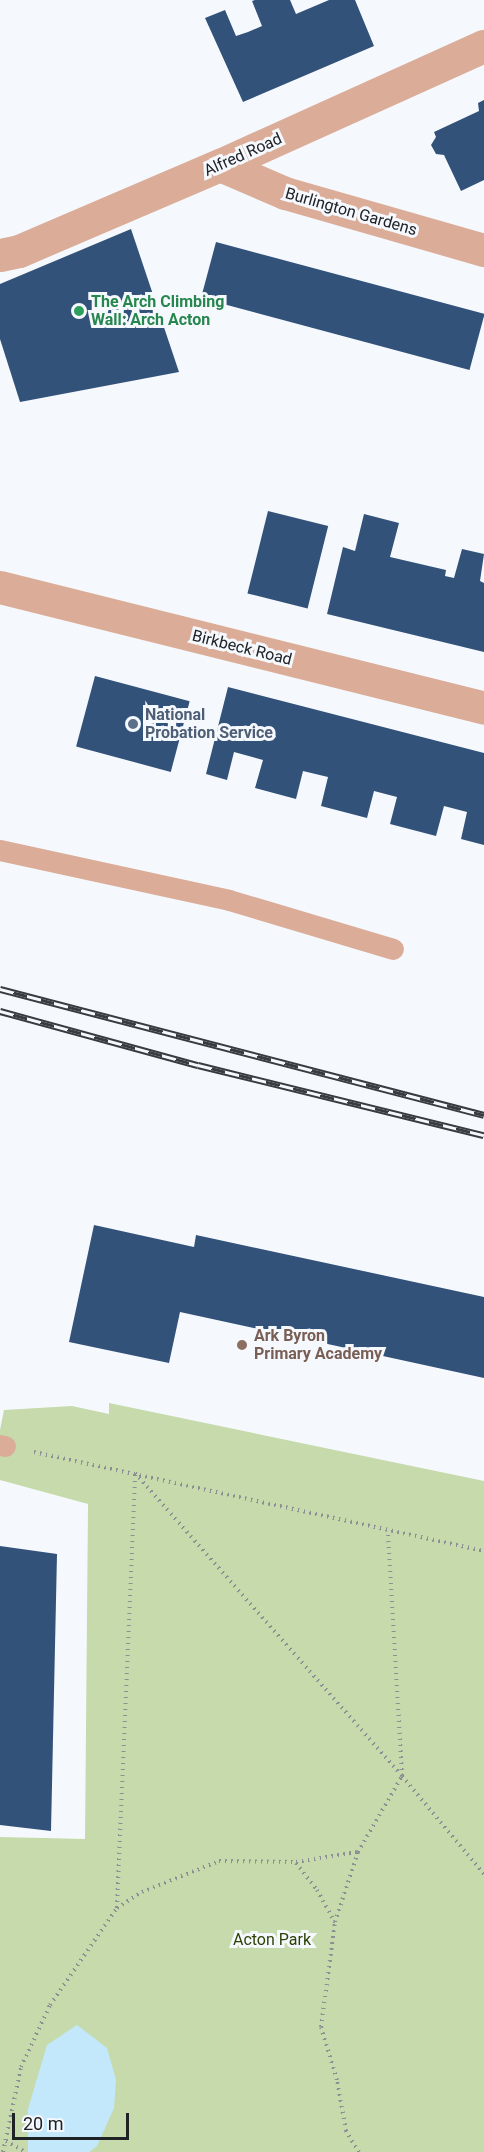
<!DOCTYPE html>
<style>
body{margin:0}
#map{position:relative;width:484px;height:2152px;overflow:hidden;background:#f5f9fe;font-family:Roboto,sans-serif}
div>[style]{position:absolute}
.green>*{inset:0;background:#c6daac}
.water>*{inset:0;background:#c3e8fb}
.building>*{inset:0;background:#33527a;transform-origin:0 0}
.path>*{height:4px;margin-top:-2px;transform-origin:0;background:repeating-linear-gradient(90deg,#8c8f93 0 1.5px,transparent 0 6px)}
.lane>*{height:21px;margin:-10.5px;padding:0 10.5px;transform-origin:10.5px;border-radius:10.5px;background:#dbad98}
.street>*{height:33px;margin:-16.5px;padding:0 16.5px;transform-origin:16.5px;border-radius:16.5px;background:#dbad98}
.rail>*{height:7px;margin-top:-3.5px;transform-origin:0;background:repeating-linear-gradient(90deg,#f5f9fe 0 14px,#383b3f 0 28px);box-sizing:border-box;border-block:2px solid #383b3f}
.dots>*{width:16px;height:16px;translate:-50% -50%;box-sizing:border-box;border:3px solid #f5f9fe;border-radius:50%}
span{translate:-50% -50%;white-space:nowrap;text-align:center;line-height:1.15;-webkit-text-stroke:6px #f5f9fe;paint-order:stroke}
.street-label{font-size:16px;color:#202326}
.leisure-label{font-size:16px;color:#27864d;font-weight:700}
.left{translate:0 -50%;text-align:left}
.service-label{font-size:16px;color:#4e5e75;font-weight:700}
.education-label{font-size:16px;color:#785e54;font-weight:700}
.park-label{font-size:16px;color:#2d4104}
.scale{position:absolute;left:12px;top:2113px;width:117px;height:27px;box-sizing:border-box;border:3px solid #202326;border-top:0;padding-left:8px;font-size:18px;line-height:21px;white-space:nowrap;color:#202326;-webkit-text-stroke:4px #f5f9fe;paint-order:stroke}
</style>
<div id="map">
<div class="green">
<div style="clip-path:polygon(109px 1403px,484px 1481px,484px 2152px,0 2152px,0 1837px,85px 1839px,88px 1504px,0 1480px,0 1430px,4px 1410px,72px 1406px,109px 1414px)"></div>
</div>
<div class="water">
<div style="clip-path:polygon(77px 2025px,107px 2048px,116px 2080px,114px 2108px,97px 2146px,89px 2152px,28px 2152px,28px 2109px,47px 2045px)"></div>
</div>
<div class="building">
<div style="clip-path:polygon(255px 0,290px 0,296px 14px,329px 0,355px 0,374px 46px,243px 102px,205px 18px,225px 10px,236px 36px,248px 32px,262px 26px,252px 1px)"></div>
<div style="clip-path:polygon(484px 100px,484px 180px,461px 191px,444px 155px,436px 154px,431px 145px,436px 137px,434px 132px,479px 111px,478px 103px)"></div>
<div style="clip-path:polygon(131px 229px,179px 372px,20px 402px,0 339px,0 284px)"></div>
<div style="left:216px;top:242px;width:278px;height:58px;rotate:15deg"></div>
<div style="left:268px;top:511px;width:62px;height:85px;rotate:14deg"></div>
<div style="clip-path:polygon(364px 514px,399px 523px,390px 557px,446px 570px,445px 576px,454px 578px,462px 549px,484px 554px,480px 581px,484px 583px,484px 652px,327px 614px,343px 547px,355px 551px)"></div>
<div style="left:95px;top:676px;width:98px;height:73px;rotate:15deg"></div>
<div style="clip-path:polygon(228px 687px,484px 753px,484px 845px,461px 839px,467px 812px,444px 806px,436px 836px,390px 824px,397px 797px,374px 791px,367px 818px,321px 806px,328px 777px,303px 771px,296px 799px,255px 788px,263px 760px,234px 752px,227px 780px,206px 774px)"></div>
<div style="clip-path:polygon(94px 1225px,194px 1247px,196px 1235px,484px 1297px,484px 1378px,180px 1312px,169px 1363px,69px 1342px)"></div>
<div style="clip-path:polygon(0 1546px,57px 1554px,51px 1831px,0 1825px)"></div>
</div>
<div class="path">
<div style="left:34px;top:1452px;width:461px;rotate:12.4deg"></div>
<div style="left:135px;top:1473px;width:404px;rotate:48.6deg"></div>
<div style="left:402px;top:1776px;width:128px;rotate:50.1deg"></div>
<div style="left:296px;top:1863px;width:34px;rotate:52deg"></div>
<div style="left:317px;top:1890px;width:37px;rotate:61deg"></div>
<div style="left:117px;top:1908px;width:435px;rotate:-87.6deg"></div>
<div style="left:6px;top:2141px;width:22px;rotate:30deg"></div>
<div style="left:3px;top:2152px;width:87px;rotate:-78deg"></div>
<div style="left:21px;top:2067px;width:68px;rotate:-64.9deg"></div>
<div style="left:50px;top:2005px;width:118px;rotate:-55.4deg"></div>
<div style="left:117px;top:1908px;width:30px;rotate:-33deg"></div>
<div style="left:142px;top:1892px;width:83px;rotate:-21.9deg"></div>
<div style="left:219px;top:1861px;width:77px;rotate:0.7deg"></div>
<div style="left:296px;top:1862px;width:62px;rotate:-9.3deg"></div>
<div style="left:359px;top:2152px;width:25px;rotate:-122deg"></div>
<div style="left:346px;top:2131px;width:52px;rotate:-100deg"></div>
<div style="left:337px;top:2080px;width:55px;rotate:-106.8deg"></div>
<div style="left:321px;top:2027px;width:106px;rotate:-82.4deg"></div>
<div style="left:335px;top:1922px;width:74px;rotate:-71.8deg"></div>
<div style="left:358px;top:1852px;width:88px;rotate:-59.9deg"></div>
<div style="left:402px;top:1776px;width:244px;rotate:-93.3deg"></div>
</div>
<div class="lane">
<div style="left:0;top:850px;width:234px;rotate:12.3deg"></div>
<div style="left:229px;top:900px;width:171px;rotate:16.6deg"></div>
<div style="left:0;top:1445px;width:5px;rotate:11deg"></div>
</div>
<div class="street">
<div style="left:220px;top:165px;width:71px;rotate:23.3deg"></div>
<div style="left:285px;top:193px;width:207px;rotate:16deg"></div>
<div style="left:0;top:255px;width:19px;rotate:-12deg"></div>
<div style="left:19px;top:251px;width:219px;rotate:-23.2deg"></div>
<div style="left:220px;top:165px;width:290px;rotate:-24.3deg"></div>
<div style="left:0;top:587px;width:499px;rotate:14deg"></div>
</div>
<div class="rail">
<div style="left:0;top:989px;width:500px;rotate:14.59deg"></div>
<div style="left:0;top:1011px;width:205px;rotate:15.3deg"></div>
<div style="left:198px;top:1065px;width:294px;rotate:13.8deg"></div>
</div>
<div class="dots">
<div style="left:79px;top:311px;background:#2e9e5b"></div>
<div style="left:133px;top:724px;background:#5c6f8a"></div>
<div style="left:242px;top:1345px;background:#8d6e63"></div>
</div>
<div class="street-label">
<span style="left:243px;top:155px;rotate:-24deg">Alfred Road</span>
<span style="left:351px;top:212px;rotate:16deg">Burlington Gardens</span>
<span style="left:242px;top:648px;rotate:14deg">Birkbeck Road</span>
</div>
<div class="leisure-label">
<span class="left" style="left:91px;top:311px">The Arch Climbing<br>Wall: Arch Acton</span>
</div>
<div class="service-label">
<span class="left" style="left:145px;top:724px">National<br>Probation Service</span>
</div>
<div class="education-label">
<span class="left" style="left:254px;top:1345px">Ark Byron<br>Primary Academy</span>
</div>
<div class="park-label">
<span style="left:272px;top:1940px">Acton Park</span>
</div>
<div class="scale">20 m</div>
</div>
